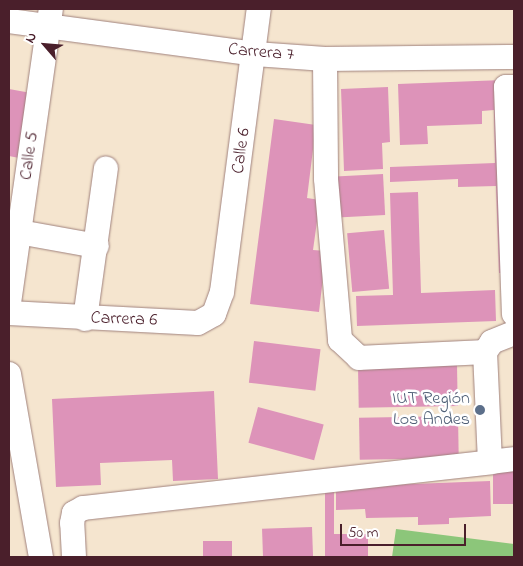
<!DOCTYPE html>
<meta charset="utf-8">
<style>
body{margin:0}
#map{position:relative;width:523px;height:566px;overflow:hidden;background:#f5e5cf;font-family:"Indie Flower",sans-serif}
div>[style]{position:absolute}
.green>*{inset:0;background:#8cc67a}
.building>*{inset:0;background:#dd93b9;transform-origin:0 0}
.roads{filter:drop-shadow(0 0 1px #a0827d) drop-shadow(0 0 1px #a0827d)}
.minor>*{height:24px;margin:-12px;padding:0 12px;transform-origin:12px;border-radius:12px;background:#fff}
.dots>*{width:14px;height:14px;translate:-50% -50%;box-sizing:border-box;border:2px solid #fff;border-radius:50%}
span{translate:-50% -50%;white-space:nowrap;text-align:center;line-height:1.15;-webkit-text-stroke:5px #fff;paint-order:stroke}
.street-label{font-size:18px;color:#4a1f2b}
.service-label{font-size:18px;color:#4e5e75}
.right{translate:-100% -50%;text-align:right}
.frame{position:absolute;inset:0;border:10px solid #4a1f2b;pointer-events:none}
.north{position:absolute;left:20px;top:20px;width:50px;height:50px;-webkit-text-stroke:4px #fff;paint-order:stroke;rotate:297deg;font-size:14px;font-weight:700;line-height:20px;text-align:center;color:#4a1f2b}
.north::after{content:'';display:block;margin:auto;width:18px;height:22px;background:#4a1f2b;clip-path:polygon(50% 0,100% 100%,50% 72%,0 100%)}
.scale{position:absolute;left:340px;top:524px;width:126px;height:22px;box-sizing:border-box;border:2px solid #4a1f2b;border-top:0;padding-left:6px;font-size:15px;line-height:18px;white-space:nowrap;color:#4a1f2b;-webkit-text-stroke:4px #fff;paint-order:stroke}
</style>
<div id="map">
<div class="green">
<div style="clip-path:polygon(396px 529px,514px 544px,514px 557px,392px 557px)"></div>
</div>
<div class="building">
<div style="clip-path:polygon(503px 80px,509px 273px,499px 273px,496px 186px,458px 187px,458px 179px,390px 182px,390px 167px,495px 163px,494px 110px,482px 111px,482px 124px,427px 126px,428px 144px,400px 145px,398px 84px)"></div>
<div style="clip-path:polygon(388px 87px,390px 142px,382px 143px,383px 169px,344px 171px,341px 89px)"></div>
<div style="clip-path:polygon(9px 89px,31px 93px,19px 158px,9px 156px)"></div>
<div style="clip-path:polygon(274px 119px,316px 125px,307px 198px,320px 200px,313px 250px,326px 251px,319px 312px,250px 304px)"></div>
<div style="left:383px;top:174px;width:41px;height:52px;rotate:87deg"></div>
<div style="clip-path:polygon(418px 192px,421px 293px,495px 290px,496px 321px,357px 326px,356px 296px,393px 295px,390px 193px)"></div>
<div style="left:384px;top:230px;width:59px;height:37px;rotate:85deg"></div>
<div style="left:254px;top:341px;width:67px;height:42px;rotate:7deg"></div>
<div style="left:457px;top:365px;width:41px;height:99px;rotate:89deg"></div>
<div style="clip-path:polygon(214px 391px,218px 479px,173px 481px,172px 460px,100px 463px,101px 485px,56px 487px,52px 399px)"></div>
<div style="left:258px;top:407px;width:68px;height:37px;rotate:15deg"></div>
<div style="left:458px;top:416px;width:42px;height:99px;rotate:89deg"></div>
<div style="left:514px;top:465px;width:39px;height:21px;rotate:90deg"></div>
<div style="clip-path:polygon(490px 481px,491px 516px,449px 518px,449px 524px,418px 525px,418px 517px,366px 518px,365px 509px,336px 510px,336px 487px)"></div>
<div style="clip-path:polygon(325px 490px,334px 490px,334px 534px,368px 534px,368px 557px,325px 557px)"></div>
<div style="left:312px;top:527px;width:30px;height:50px;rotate:88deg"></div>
<div style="left:203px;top:541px;width:29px;height:16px"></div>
</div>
<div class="roads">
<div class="minor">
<div style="left:9px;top:21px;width:248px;rotate:7.6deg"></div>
<div style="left:255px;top:54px;width:70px;rotate:4.1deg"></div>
<div style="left:325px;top:59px;width:189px;rotate:-0.6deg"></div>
<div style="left:325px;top:59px;width:120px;rotate:89.5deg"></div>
<div style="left:326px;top:179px;width:162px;rotate:85deg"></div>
<div style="left:340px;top:340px;width:26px;rotate:43deg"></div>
<div style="left:359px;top:358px;width:126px;rotate:-2.7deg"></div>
<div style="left:514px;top:87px;width:8px;rotate:180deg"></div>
<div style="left:506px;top:87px;width:227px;rotate:88deg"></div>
<div style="left:19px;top:232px;width:79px;rotate:10.2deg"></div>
<div style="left:9px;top:303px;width:297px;rotate:-81.9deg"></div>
<div style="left:9px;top:313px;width:189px;rotate:3deg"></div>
<div style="left:198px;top:323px;width:18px;rotate:-29deg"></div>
<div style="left:214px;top:314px;width:23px;rotate:-70deg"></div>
<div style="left:222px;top:292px;width:285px;rotate:-82.6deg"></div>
<div style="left:85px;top:319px;width:152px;rotate:-82.1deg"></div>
<div style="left:514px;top:333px;width:24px;rotate:158deg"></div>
<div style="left:492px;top:342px;width:12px;rotate:125deg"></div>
<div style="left:485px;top:352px;width:110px;rotate:87.4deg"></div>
<div style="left:490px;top:462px;width:24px;rotate:-7deg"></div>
<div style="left:9px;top:374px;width:186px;rotate:80.1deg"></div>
<div style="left:74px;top:557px;width:34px;rotate:-93deg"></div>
<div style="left:72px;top:523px;width:10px;rotate:-79deg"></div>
<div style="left:74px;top:513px;width:10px;rotate:-29deg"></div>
<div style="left:83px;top:508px;width:410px;rotate:-6.4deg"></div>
</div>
</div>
<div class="dots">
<div style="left:480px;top:410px;background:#5c6f8a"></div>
</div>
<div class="street-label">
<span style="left:261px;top:53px;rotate:5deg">Carrera 7</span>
<span style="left:242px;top:151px;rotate:-82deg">Calle 6</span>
<span style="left:30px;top:156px;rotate:-82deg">Calle 5</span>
<span style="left:124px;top:320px;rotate:2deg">Carrera 6</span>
</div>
<div class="service-label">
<span class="right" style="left:470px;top:410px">IUT Región<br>Los Andes</span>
</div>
<div class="frame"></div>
<div class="north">N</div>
<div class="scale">50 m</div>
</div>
